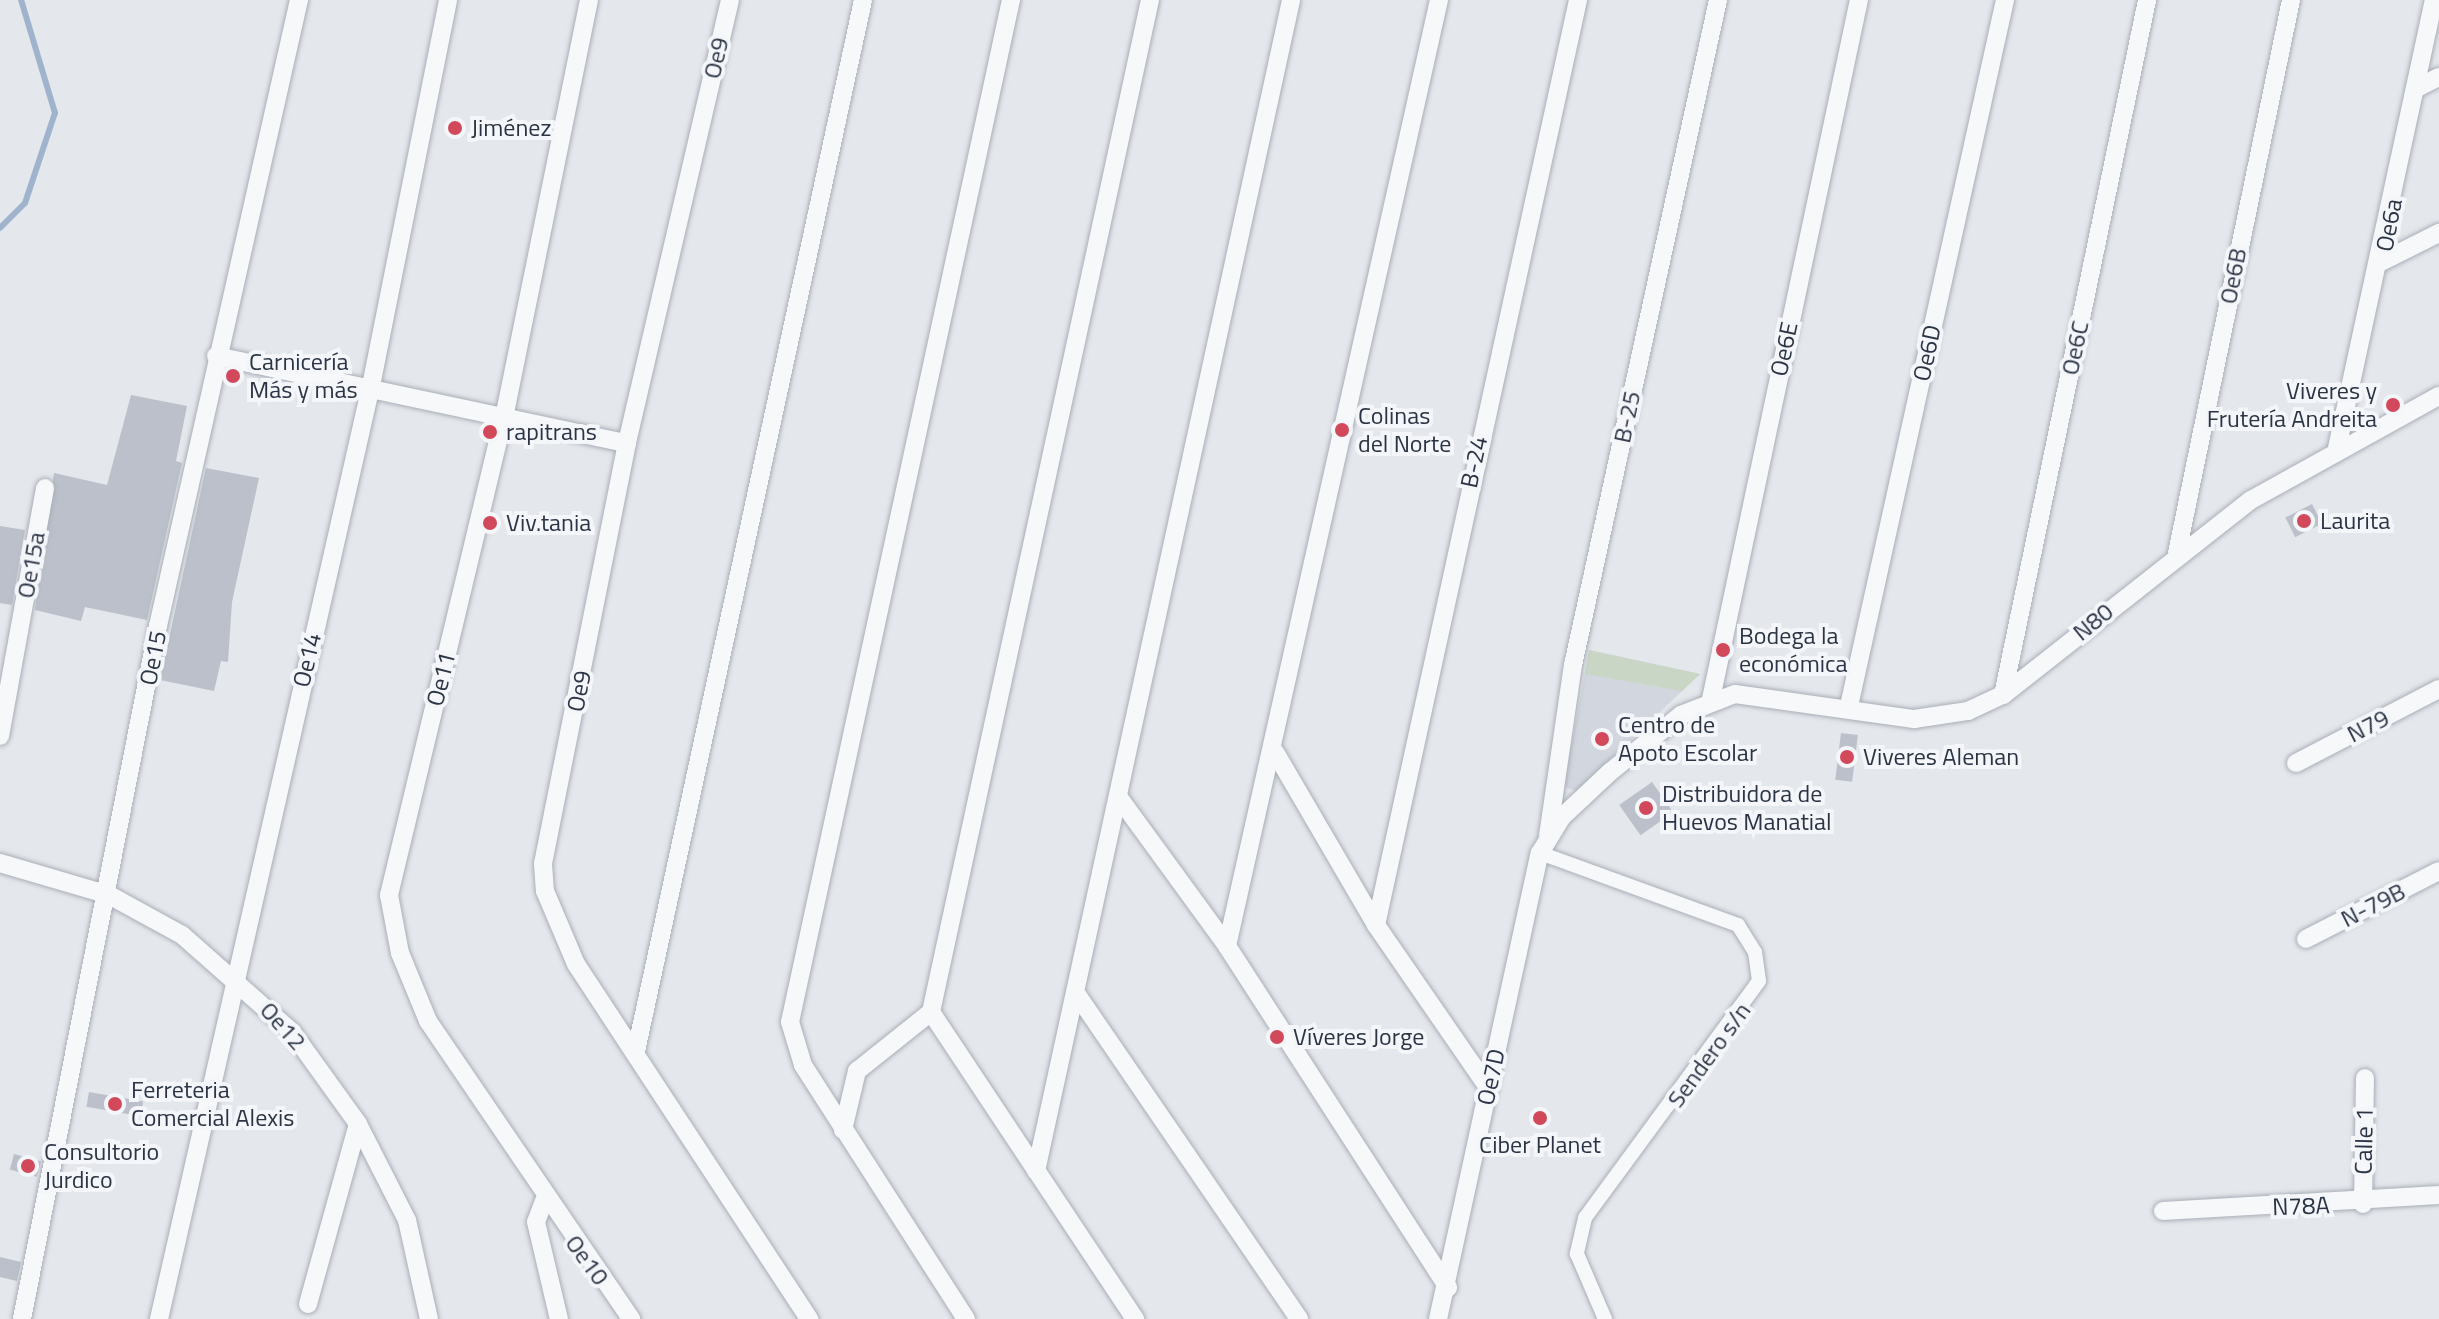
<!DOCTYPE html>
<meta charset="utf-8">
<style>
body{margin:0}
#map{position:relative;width:2439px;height:1319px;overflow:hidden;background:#e4e7ec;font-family:"Titillium Web",sans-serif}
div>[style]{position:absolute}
.built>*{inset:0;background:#d2d6de}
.green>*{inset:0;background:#c9d6c5}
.stream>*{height:6px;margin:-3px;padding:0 3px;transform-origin:3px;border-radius:3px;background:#9fb4cc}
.building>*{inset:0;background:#bbc0ca;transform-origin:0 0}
.roads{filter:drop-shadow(0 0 2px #a9aeb7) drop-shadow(0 0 2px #a9aeb7)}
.pedestrian>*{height:14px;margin:-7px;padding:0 7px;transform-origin:7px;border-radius:7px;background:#f7f8fa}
.minor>*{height:18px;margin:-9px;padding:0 9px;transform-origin:9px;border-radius:9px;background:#f7f8fa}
.dots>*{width:22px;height:22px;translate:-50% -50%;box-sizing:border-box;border:4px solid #f4f6f9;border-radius:50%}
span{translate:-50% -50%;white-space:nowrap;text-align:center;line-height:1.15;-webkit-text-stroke:8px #f4f6f9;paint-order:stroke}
.street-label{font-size:24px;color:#2b3445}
.poi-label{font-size:24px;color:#2b3445}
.left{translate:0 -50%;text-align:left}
.right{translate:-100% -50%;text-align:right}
</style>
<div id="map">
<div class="built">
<div style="clip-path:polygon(1589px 650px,1700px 674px,1577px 791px,1564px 787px)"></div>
</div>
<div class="green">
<div style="clip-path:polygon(1589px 650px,1700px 674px,1682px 691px,1585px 674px)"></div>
</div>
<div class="stream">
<div style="left:0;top:228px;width:35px;rotate:-45deg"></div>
<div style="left:25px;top:203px;width:95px;rotate:-71.6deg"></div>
<div style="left:55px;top:113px;width:118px;rotate:-106.7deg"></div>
</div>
<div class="building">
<div style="clip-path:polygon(131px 395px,187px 406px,176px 461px,182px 463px,147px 620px,85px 607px,81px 621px,35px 610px,54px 473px,107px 485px)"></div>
<div style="clip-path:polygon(206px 468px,259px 478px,232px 602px,228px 662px,221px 661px,214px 691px,160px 680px)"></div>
<div style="left:2312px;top:504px;width:22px;height:30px;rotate:63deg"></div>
<div style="clip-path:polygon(0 526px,25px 530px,12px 605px,0 603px)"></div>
<div style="left:1841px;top:733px;width:17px;height:47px;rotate:7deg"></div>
<div style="left:1652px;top:782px;width:37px;height:40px;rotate:55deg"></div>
<div style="left:89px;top:1092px;width:55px;height:15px;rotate:10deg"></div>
<div style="left:14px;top:1154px;width:28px;height:16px;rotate:15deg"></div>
<div style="clip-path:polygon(0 1257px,21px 1262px,17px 1281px,0 1277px)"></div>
</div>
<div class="roads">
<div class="pedestrian">
<div style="left:1540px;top:853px;width:211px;rotate:20deg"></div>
<div style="left:1738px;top:925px;width:32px;rotate:58deg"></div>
<div style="left:1755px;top:952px;width:29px;rotate:82deg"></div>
<div style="left:1759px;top:981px;width:294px;rotate:126.3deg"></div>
<div style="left:1585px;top:1218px;width:37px;rotate:103deg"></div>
<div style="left:1577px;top:1254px;width:71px;rotate:66.7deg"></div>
</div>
<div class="minor">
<div style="left:589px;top:0;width:425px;rotate:101.5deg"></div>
<div style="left:504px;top:416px;width:493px;rotate:103.5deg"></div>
<div style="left:389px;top:895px;width:59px;rotate:79.3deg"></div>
<div style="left:400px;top:953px;width:74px;rotate:67.6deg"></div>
<div style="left:428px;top:1021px;width:361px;rotate:55.7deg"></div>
<div style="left:730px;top:0;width:455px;rotate:103.1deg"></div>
<div style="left:627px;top:443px;width:429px;rotate:101.3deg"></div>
<div style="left:543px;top:864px;width:27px;rotate:86deg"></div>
<div style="left:545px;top:891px;width:79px;rotate:67deg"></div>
<div style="left:576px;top:964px;width:425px;rotate:56.7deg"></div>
<div style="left:2415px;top:89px;width:27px;rotate:-27deg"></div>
<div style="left:2381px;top:262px;width:65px;rotate:-26.6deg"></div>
<div style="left:216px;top:356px;width:420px;rotate:12deg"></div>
<div style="left:2337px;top:448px;width:458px;rotate:-77.8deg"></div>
<div style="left:2177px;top:553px;width:565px;rotate:-78.35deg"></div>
<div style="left:2003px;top:695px;width:710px;rotate:-78.29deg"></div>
<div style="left:1711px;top:699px;width:714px;rotate:-78.05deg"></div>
<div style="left:1849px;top:706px;width:723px;rotate:-77.54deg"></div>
<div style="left:0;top:736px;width:252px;rotate:-79.7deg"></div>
<div style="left:1275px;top:752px;width:200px;rotate:59.7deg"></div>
<div style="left:1376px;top:925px;width:199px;rotate:55.4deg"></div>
<div style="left:2296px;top:763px;width:161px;rotate:-27.4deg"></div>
<div style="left:1120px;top:799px;width:182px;rotate:53.9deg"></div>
<div style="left:1227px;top:946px;width:407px;rotate:57.1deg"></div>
<div style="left:1548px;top:836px;width:173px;rotate:-81.7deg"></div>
<div style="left:1573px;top:665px;width:681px;rotate:-77.7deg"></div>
<div style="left:0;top:863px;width:114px;rotate:16.4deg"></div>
<div style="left:109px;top:895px;width:83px;rotate:28.7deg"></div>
<div style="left:182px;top:935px;width:147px;rotate:41.4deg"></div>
<div style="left:292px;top:1032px;width:113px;rotate:54.3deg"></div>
<div style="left:358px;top:1124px;width:108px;rotate:63deg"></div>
<div style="left:407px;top:1220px;width:101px;rotate:77.5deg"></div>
<div style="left:1376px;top:925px;width:947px;rotate:-77.68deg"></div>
<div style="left:2306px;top:939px;width:149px;rotate:-27.1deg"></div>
<div style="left:1227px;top:946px;width:969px;rotate:-77.37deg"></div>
<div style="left:1078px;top:996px;width:391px;rotate:55.6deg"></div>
<div style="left:931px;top:1012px;width:369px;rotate:56.4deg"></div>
<div style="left:636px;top:1051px;width:1075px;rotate:-77.81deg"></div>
<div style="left:843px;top:1130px;width:61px;rotate:-76.7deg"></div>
<div style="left:857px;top:1071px;width:95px;rotate:-38.6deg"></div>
<div style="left:931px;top:1012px;width:1035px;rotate:-77.79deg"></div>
<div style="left:1036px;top:1171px;width:1198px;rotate:-77.71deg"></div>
<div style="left:544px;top:1201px;width:22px;rotate:111deg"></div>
<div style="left:536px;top:1222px;width:100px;rotate:76.7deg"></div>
<div style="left:2363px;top:1204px;width:126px;rotate:-89.1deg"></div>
<div style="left:2163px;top:1211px;width:276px;rotate:-3.3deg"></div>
<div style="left:308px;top:1304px;width:187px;rotate:-74.5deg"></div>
<div style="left:22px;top:1319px;width:706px;rotate:-78.9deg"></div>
<div style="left:158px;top:626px;width:642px;rotate:-77.31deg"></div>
<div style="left:159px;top:1319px;width:957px;rotate:-77.2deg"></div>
<div style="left:371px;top:386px;width:394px;rotate:-78.7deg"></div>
<div style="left:966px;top:1319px;width:302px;rotate:-122.7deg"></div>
<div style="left:803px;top:1065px;width:45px;rotate:-106.8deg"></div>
<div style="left:790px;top:1022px;width:1046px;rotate:-77.8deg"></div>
<div style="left:1438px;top:1319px;width:477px;rotate:-77.7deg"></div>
<div style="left:1540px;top:853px;width:42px;rotate:-58.6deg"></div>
<div style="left:1562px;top:817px;width:66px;rotate:-43.2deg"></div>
<div style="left:1610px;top:772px;width:91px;rotate:-38.8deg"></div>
<div style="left:1681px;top:715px;width:58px;rotate:-21.3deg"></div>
<div style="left:1735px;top:694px;width:181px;rotate:8deg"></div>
<div style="left:1914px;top:719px;width:55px;rotate:-8.4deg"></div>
<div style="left:1968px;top:711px;width:38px;rotate:-25deg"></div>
<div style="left:2003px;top:695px;width:315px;rotate:-38.2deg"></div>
<div style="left:2251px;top:500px;width:215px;rotate:-29deg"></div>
</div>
</div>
<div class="dots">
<div style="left:455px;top:128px;background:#d1495b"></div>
<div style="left:233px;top:376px;background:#d1495b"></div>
<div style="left:2393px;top:405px;background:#d1495b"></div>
<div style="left:1342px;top:430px;background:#d1495b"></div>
<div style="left:490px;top:432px;background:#d1495b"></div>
<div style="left:2304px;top:521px;background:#d1495b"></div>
<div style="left:490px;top:523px;background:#d1495b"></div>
<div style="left:1723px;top:650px;background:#d1495b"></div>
<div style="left:1602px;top:739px;background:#d1495b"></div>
<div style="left:1847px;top:757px;background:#d1495b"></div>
<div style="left:1646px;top:808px;background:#d1495b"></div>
<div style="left:1277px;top:1037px;background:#d1495b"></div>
<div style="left:115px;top:1104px;background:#d1495b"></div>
<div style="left:1540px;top:1118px;background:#d1495b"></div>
<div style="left:28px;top:1166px;background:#d1495b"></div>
</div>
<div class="street-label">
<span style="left:716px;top:58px;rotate:-77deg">Oe9</span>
<span style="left:2389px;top:225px;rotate:-79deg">Oe6a</span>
<span style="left:2233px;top:276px;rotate:-79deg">Oe6B</span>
<span style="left:2075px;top:348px;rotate:-78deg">Oe6C</span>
<span style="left:1784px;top:349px;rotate:-78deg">Oe6E</span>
<span style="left:1927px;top:353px;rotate:-78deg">Oe6D</span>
<span style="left:1627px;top:417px;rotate:-78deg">B-25</span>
<span style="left:1474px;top:462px;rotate:-78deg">B-24</span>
<span style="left:31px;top:565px;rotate:-80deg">Oe15a</span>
<span style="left:2093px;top:622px;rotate:-39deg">N80</span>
<span style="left:153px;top:658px;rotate:-79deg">Oe15</span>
<span style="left:307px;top:660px;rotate:-77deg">Oe14</span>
<span style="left:441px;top:679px;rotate:-76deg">Oe11</span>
<span style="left:579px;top:691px;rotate:-79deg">Oe9</span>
<span style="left:2368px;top:726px;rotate:-27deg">N79</span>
<span style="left:2373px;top:905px;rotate:-27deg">N-79B</span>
<span style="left:283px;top:1026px;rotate:48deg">Oe12</span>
<span style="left:1709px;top:1055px;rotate:-54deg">Sendero s/n</span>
<span style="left:1491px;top:1077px;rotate:-78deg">Oe7D</span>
<span style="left:2364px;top:1141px;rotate:-89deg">Calle 1</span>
<span style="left:2301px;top:1206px;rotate:-2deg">N78A</span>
<span style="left:587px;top:1260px;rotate:54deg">Oe10</span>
</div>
<div class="poi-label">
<span class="left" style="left:471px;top:128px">Jiménez</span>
<span class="left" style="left:249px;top:376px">Carnicería<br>Más y más</span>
<span class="right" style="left:2377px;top:405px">Viveres y<br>Frutería Andreita</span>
<span class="left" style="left:1358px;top:430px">Colinas<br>del Norte</span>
<span class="left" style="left:506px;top:432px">rapitrans</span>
<span class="left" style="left:2320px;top:521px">Laurita</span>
<span class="left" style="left:506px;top:523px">Viv.tania</span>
<span class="left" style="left:1739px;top:650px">Bodega la<br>económica</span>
<span class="left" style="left:1618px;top:739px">Centro de<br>Apoto Escolar</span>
<span class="left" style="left:1863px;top:757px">Viveres Aleman</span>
<span class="left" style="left:1662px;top:808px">Distribuidora de<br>Huevos Manatial</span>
<span class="left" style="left:1293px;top:1037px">Víveres Jorge</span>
<span class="left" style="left:131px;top:1104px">Ferreteria<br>Comercial Alexis</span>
<span style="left:1540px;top:1145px">Ciber Planet</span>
<span class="left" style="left:44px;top:1166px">Consultorio<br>Jurdico</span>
</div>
</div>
